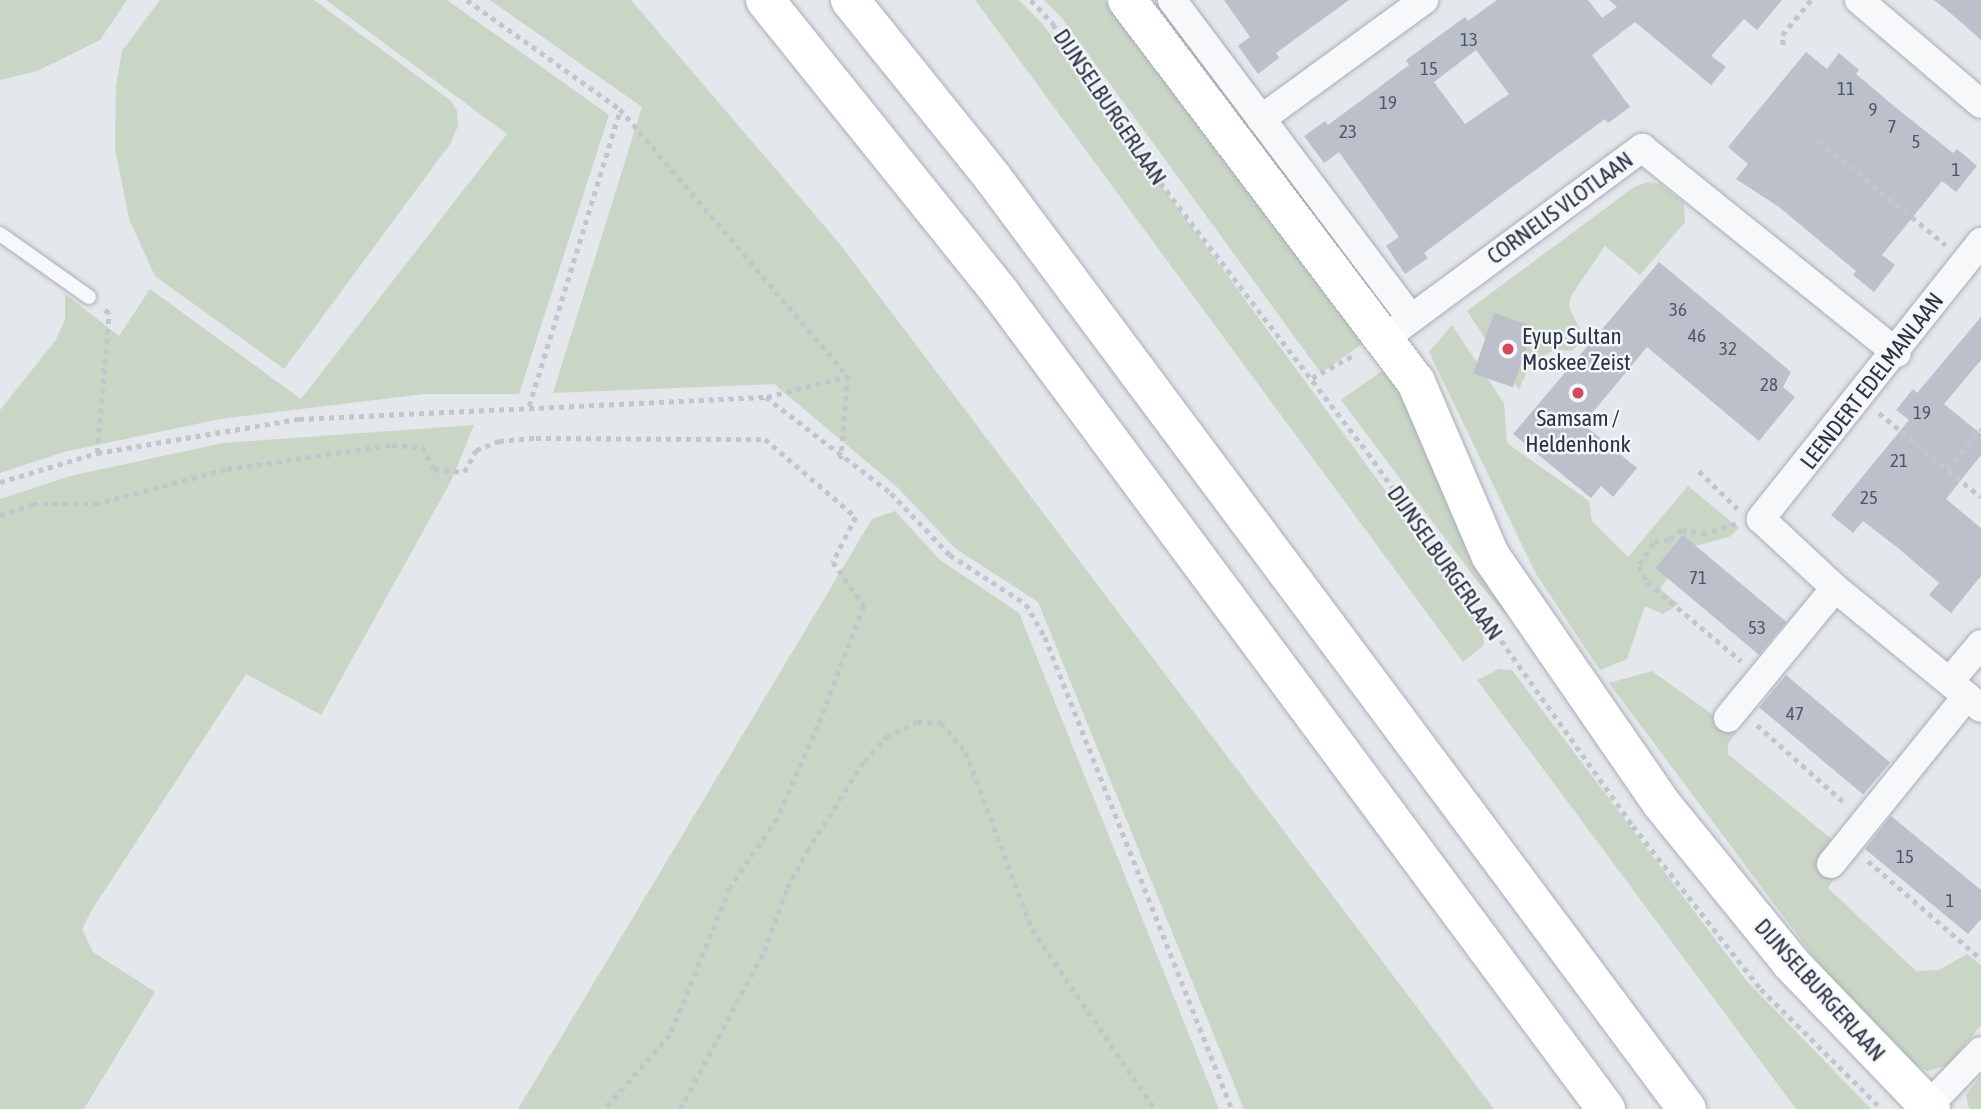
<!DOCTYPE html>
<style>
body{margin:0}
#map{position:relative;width:1981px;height:1109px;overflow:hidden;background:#e4e7ec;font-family:"Asap Condensed",sans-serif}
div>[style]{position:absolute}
.green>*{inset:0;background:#c9d6c5}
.building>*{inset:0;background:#bbc0ca;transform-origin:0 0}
.path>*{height:4.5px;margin-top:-2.25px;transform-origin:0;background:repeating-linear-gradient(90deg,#c2c5cb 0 5px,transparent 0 10px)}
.roads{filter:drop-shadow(0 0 2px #a9aeb7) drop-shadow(0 0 2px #a9aeb7)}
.lane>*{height:14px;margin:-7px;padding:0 7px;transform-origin:7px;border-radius:7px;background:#f7f8fa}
.street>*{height:28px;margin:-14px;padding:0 14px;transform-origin:14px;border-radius:14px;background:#f7f8fa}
.secondary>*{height:38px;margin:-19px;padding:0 19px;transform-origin:19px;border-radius:19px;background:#fff}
.highway>*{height:38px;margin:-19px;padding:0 19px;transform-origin:19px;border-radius:19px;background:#fff}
.dots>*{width:19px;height:19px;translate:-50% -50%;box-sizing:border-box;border:4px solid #f4f6f9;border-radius:50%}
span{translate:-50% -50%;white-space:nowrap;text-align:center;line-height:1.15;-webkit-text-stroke:5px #f4f6f9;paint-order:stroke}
.number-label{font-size:19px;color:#4f5766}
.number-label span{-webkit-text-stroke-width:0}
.street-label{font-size:23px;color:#2b3445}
.poi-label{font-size:23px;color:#2b3445}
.left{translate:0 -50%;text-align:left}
</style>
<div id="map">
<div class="green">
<div style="clip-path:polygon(0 0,127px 0,100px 40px,37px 71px,0 80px)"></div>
<div style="clip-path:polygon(160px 0,314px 0,450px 100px,457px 111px,458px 126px,450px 144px,284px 369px,155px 276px,129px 219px,115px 148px,116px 85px,122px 51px)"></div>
<div style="clip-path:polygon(326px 0,447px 0,609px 115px,519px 394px,424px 394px,220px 419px,64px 452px,0 473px,0 410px,55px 341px,65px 320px,65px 294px,119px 336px,150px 289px,301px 399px,507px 134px)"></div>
<div style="clip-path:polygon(490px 0,631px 0,839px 243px,1494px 1109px,1244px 1109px,1038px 602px,956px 549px,898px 488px,774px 384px,553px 393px,642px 107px)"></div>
<div style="clip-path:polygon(975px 0,1019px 0,1042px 23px,1468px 603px,1483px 628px,1484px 645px,1463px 662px)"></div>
<div style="clip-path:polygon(1044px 0,1104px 0,1157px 60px,1372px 337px,1321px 373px,1061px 17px)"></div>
<div style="clip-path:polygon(1648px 182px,1660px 184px,1684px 203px,1685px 222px,1640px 275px,1605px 246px,1571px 296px,1569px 307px,1584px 338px,1572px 351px,1555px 350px,1531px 362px,1519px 390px,1467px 311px,1634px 187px)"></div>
<div style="clip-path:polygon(1452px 325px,1504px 403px,1507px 443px,1589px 501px,1592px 521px,1628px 557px,1688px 486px,1739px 528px,1729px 537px,1691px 547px,1660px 589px,1679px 604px,1663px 614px,1645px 606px,1627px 659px,1600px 670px,1536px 574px,1429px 352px)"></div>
<div style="clip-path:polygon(1392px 364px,1537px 639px,1506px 615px,1478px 582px,1341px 400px)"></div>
<div style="clip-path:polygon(474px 425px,451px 481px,321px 715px,246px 674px,93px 908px,82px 929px,93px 952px,155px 992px,84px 1109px,0 1109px,0 499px,70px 476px,223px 443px)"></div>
<div style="clip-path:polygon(895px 511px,940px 560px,1019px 613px,1219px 1109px,518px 1109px,872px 519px)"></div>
<div style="clip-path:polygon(1499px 669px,1512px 670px,1746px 980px,1871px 1109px,1796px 1109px,1477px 680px)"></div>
<div style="clip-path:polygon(1652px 671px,1737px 732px,1728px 744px,1728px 754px,1835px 842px,1841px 868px,1828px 888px,1916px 971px,1939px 970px,1967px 954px,1981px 965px,1981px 1025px,1948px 1065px,1927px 1071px,1918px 1066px,1852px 1008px,1609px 683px)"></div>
<div style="clip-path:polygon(1981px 1075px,1981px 1109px,1969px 1109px,1966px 1095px)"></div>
</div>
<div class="building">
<div style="clip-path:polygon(1224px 0,1349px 0,1276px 53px,1279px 58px,1258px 74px,1238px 46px,1250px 37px)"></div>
<div style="clip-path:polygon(evenodd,1497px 0,1588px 0,1602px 18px,1617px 7px,1609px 0,1782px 0,1757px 30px,1744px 19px,1711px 56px,1726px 67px,1711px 85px,1635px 22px,1592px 55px,1630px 107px,1608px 123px,1605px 119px,1504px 193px,1424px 253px,1428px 258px,1405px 274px,1386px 246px,1399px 237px,1339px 152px,1324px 163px,1304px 136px,1325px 121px,1328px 125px,1409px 65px,1406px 60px,1465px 17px,1468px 21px,1497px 0,1476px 50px,1509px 94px,1465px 124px,1434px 82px,1476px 50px)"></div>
<div style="clip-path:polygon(1934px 0,1981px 0,1981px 40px,1955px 17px)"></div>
<div style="clip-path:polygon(1806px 52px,1827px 69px,1839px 53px,1859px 70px,1856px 74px,1895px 107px,1953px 153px,1957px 149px,1977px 166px,1956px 192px,1942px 181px,1882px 255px,1895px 265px,1874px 292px,1853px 275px,1856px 271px,1779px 207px,1736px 179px,1748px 164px,1728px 147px)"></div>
<div style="clip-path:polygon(1659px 262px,1791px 372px,1783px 387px,1795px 397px,1759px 441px,1647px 347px,1583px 424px,1637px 468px,1613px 497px,1601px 486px,1591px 498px,1513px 434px)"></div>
<div style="left:1494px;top:313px;width:42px;height:64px;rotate:19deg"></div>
<div style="clip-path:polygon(1981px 317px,1981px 360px,1944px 404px,1981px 434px,1981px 455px,1946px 499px,1981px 528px,1981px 576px,1951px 613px,1929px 595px,1939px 583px,1898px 548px,1863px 521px,1853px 533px,1831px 515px,1909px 420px,1896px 410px,1913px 389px,1917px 393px)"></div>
<div style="left:1683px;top:535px;width:135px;height:43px;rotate:40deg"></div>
<div style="left:1786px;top:675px;width:136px;height:42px;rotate:40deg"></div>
<div style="clip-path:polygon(1891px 816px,1981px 890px,1981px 919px,1968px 934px,1865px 849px)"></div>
</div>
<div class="path">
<div style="left:467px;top:0;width:188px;rotate:35.5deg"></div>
<div style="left:620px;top:109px;width:351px;rotate:49.5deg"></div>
<div style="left:848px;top:376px;width:83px;rotate:94.8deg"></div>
<div style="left:1031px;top:0;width:33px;rotate:47deg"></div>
<div style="left:1053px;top:24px;width:132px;rotate:57.4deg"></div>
<div style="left:1124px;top:135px;width:401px;rotate:52.5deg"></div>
<div style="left:1368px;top:453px;width:458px;rotate:54.6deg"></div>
<div style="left:1633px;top:826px;width:207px;rotate:51.9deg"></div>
<div style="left:1761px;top:989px;width:170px;rotate:44.8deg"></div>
<div style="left:1783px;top:45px;width:10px;rotate:-96deg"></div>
<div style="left:1782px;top:35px;width:45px;rotate:-50.4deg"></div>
<div style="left:1819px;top:141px;width:164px;rotate:39.3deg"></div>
<div style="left:1312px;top:378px;width:48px;rotate:-28.7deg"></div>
<div style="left:767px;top:397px;width:84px;rotate:-14.5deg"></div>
<div style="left:529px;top:406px;width:310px;rotate:-72.9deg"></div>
<div style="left:1879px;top:413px;width:132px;rotate:39.5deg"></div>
<div style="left:97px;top:453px;width:141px;rotate:-85.1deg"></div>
<div style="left:109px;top:313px;width:6px;rotate:-149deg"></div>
<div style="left:1947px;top:469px;width:52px;rotate:-48.9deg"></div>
<div style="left:1699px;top:471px;width:54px;rotate:44.3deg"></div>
<div style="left:0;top:482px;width:101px;rotate:-16.6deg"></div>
<div style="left:97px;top:453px;width:205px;rotate:-9.6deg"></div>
<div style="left:299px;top:419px;width:468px;rotate:-2.7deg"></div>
<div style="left:766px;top:397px;width:158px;rotate:37.5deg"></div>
<div style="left:891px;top:493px;width:86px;rotate:46.4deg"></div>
<div style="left:950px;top:555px;width:90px;rotate:32.8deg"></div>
<div style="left:1026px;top:604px;width:38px;rotate:60deg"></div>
<div style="left:1045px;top:637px;width:508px;rotate:68.39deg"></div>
<div style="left:0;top:515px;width:35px;rotate:-18deg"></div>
<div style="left:33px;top:504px;width:62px"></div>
<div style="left:95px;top:504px;width:137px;rotate:-14.9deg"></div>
<div style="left:227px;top:469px;width:167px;rotate:-8.3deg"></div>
<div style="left:392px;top:445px;width:30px;rotate:4deg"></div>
<div style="left:422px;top:447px;width:25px;rotate:61deg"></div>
<div style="left:434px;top:469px;width:30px;rotate:6deg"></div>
<div style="left:464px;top:472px;width:25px;rotate:-61deg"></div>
<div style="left:476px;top:450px;width:25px;rotate:-21deg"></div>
<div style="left:499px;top:441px;width:37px;rotate:-5deg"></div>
<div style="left:536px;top:438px;width:229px;rotate:0.3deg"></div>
<div style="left:765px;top:439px;width:120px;rotate:40.6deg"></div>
<div style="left:856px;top:517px;width:51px;rotate:117.1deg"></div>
<div style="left:833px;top:562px;width:54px;rotate:54.8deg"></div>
<div style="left:864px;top:606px;width:129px;rotate:111deg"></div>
<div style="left:818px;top:726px;width:102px;rotate:113.8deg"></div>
<div style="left:777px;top:819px;width:83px;rotate:124.3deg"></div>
<div style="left:730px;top:888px;width:159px;rotate:112.2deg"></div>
<div style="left:670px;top:1035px;width:98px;rotate:131.3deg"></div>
<div style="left:1736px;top:524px;width:32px;rotate:162deg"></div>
<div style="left:1706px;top:534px;width:24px;rotate:-171deg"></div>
<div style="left:1682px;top:530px;width:16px;rotate:142deg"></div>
<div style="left:1669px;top:540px;width:16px;rotate:169deg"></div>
<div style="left:1653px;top:543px;width:27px;rotate:121deg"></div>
<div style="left:1639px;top:566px;width:18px;rotate:63deg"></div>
<div style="left:1647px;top:582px;width:123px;rotate:40deg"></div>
<div style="left:1757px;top:725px;width:120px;rotate:41.6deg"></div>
<div style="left:1868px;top:861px;width:150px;rotate:40.9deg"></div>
<div style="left:680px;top:1109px;width:179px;rotate:-62deg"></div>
<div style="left:764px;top:951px;width:67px;rotate:-69.9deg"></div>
<div style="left:787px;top:888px;width:42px;rotate:-61.6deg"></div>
<div style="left:807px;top:851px;width:107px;rotate:-57.7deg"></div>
<div style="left:864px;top:761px;width:33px;rotate:-47deg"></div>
<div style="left:886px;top:737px;width:34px;rotate:-26deg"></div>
<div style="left:917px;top:722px;width:24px;rotate:2deg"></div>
<div style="left:941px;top:723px;width:38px;rotate:49deg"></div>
<div style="left:966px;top:752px;width:189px;rotate:69.6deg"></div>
<div style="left:1032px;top:929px;width:218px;rotate:55.7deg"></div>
</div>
<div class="roads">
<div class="lane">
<div style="left:0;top:234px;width:109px;rotate:35.3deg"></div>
</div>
<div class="street">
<div style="left:1172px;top:0;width:396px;rotate:53.1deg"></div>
<div style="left:1859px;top:0;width:160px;rotate:40.4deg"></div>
<div style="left:1261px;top:119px;width:202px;rotate:-36.1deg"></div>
<div style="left:1981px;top:242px;width:354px;rotate:128.5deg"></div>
<div style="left:1761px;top:519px;width:101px;rotate:43deg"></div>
<div style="left:1835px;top:588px;width:189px;rotate:39.4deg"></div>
<div style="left:1385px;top:338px;width:320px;rotate:-36.5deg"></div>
<div style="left:1642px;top:148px;width:327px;rotate:38.8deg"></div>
<div style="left:1950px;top:681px;width:48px;rotate:-50deg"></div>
<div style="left:1728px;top:718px;width:168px;rotate:-50.5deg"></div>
<div style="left:1831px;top:864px;width:216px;rotate:-51deg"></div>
<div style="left:1928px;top:1106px;width:76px;rotate:-46.1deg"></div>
</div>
<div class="secondary">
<div style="left:1127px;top:0;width:479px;rotate:52.9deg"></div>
<div style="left:1416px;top:382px;width:188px;rotate:66.8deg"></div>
<div style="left:1490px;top:555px;width:301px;rotate:55.4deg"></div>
<div style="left:1661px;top:803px;width:205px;rotate:50.9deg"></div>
<div style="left:1790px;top:962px;width:204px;rotate:46.2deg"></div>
</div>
<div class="highway">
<div style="left:765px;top:0;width:377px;rotate:51.2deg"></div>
<div style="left:1001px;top:294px;width:1015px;rotate:53.41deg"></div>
<div style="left:850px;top:0;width:228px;rotate:51.2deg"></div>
<div style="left:993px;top:178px;width:1161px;rotate:53.3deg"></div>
</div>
</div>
<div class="dots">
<div style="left:1508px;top:349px;background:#d1495b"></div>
<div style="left:1578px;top:393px;background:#d1495b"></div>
</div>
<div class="number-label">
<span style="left:1469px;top:40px">13</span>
<span style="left:1429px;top:69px">15</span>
<span style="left:1846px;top:89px">11</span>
<span style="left:1388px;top:103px">19</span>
<span style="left:1873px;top:110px">9</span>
<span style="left:1892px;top:127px">7</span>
<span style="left:1348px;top:132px">23</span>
<span style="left:1916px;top:142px">5</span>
<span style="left:1956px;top:170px">1</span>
<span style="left:1678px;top:310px">36</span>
<span style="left:1697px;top:336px">46</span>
<span style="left:1728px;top:349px">32</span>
<span style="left:1769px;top:385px">28</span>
<span style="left:1922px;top:413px">19</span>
<span style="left:1899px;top:461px">21</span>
<span style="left:1869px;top:498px">25</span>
<span style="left:1698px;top:578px">71</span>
<span style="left:1757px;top:628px">53</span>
<span style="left:1795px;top:714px">47</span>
<span style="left:1905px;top:857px">15</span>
<span style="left:1950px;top:901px">1</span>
</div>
<div class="street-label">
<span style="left:1110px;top:107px;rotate:56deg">DIJNSELBURGERLAAN</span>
<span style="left:1560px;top:208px;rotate:-36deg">CORNELIS VLOTLAAN</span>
<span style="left:1872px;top:381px;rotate:-52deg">LEENDERT EDELMANLAAN</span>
<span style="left:1445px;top:563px;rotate:55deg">DIJNSELBURGERLAAN</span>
<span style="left:1820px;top:990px;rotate:48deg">DIJNSELBURGERLAAN</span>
</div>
<div class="poi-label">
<span class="left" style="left:1522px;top:349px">Eyup Sultan<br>Moskee Zeist</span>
<span style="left:1578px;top:431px">Samsam /<br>Heldenhonk</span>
</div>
</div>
